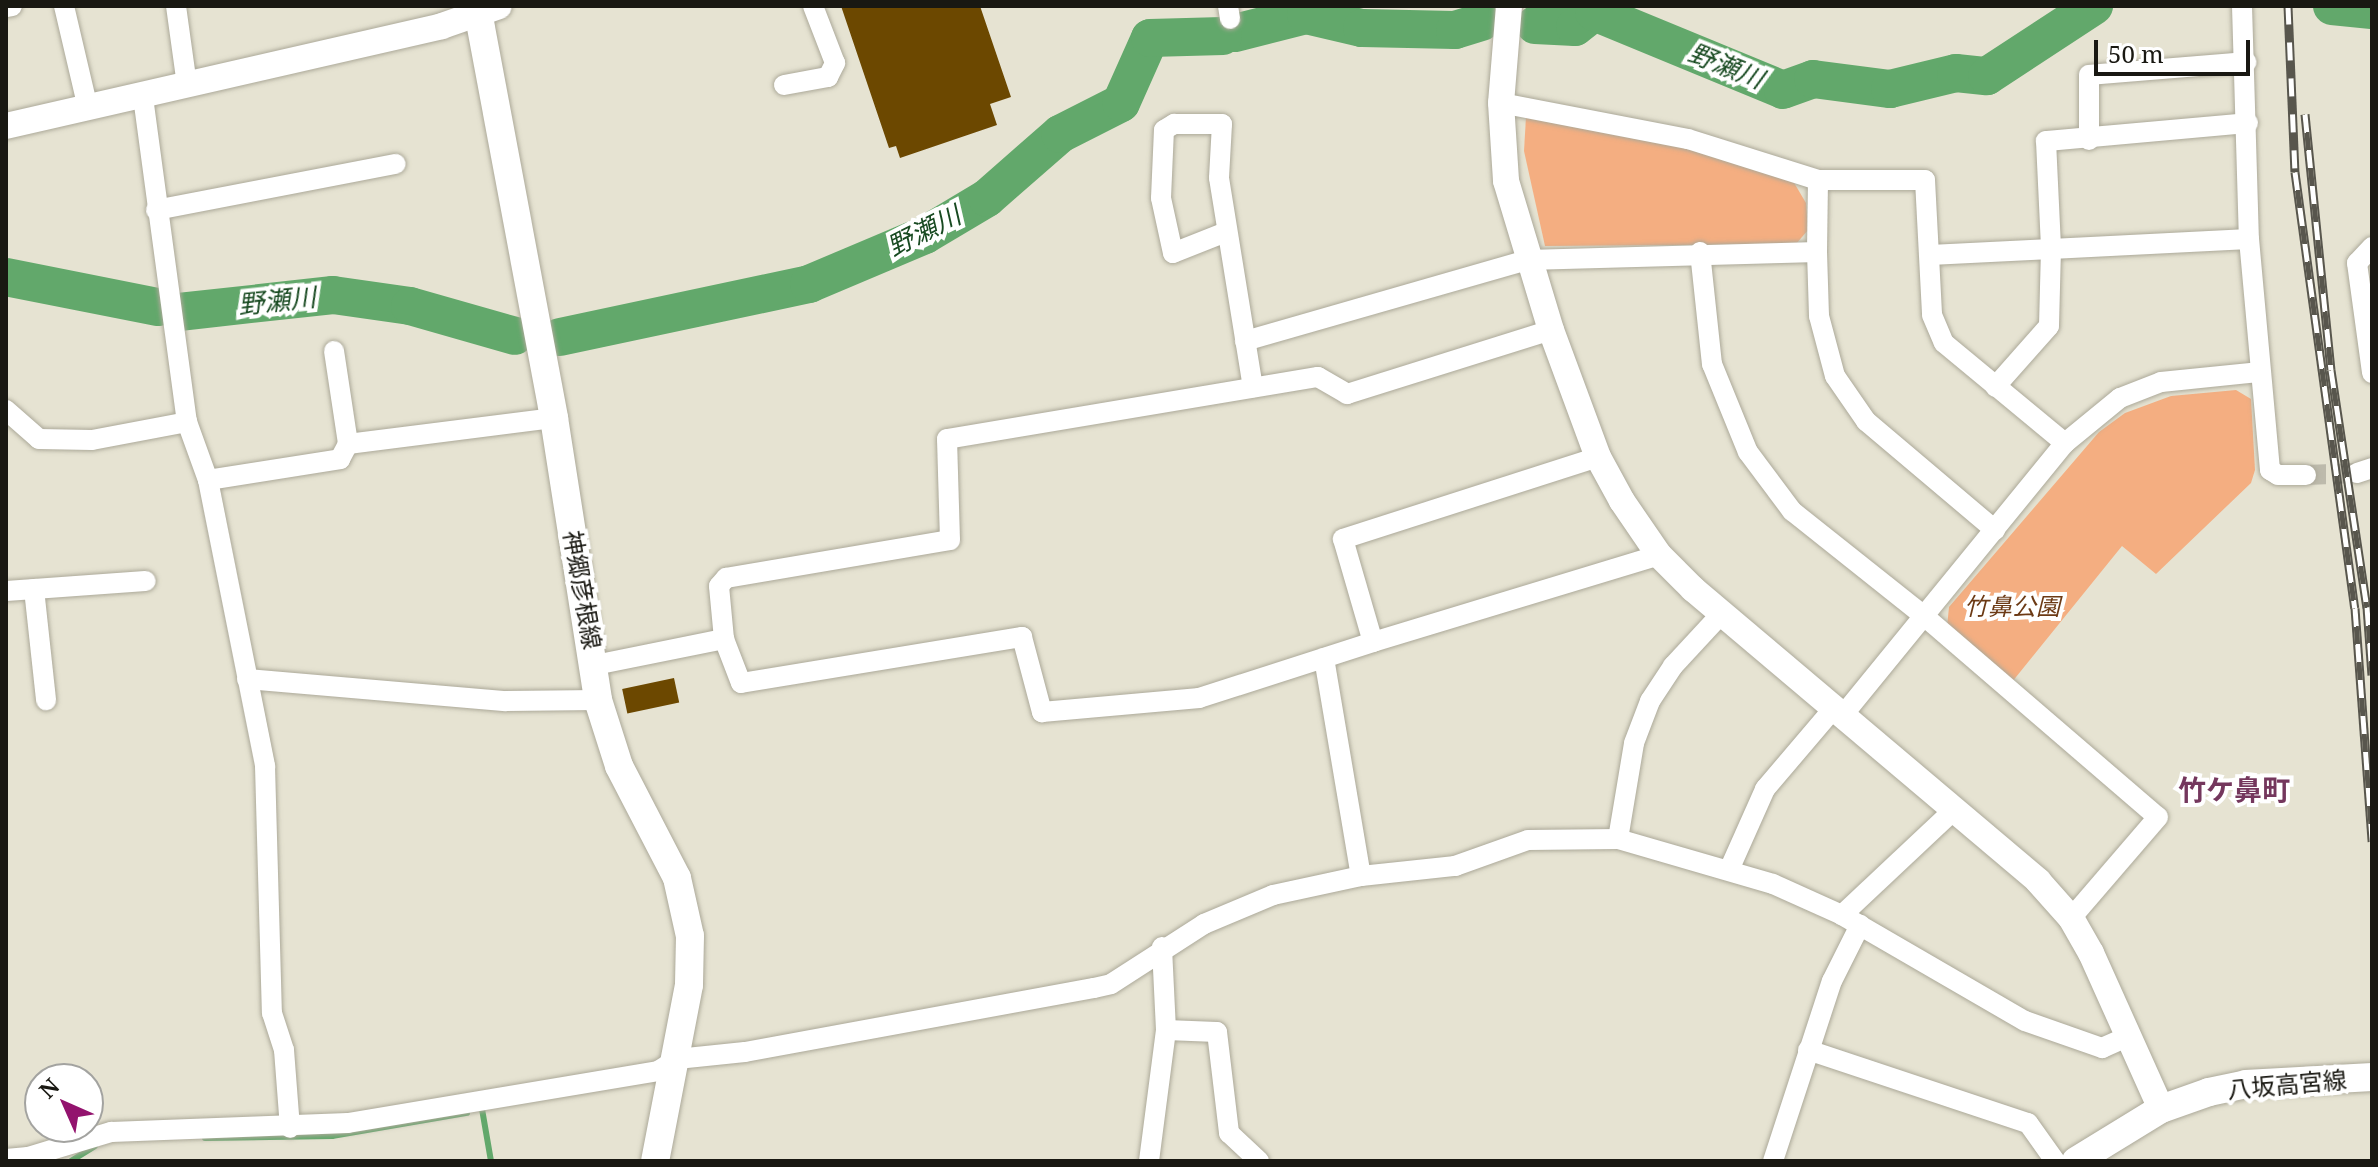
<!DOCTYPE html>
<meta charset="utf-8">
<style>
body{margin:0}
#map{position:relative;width:2378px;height:1167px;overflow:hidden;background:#e6e3d2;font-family:"Noto Serif","Noto Sans JP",serif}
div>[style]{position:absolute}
.green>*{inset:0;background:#f4ae81}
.stream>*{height:6px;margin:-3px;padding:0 3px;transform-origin:3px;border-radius:3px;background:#62a86b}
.river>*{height:38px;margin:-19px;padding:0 19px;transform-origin:19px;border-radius:19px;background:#62a86b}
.building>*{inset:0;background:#6c4800;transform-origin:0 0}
.minor-tunnel>*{height:20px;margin-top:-10px;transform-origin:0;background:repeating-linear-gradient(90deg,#bdbaac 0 20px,transparent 0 30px)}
.roads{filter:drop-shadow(0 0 2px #aca999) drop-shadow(0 0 2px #aca999)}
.minor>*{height:20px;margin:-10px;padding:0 10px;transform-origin:10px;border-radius:10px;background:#fff}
.tertiary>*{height:26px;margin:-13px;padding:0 13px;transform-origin:13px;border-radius:13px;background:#fff}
.secondary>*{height:28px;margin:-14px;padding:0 14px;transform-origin:14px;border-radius:14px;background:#fff}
.rail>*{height:9px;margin-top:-4.5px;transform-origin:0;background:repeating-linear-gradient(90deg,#fff 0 18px,#58564d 0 36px);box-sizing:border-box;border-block:2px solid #58564d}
span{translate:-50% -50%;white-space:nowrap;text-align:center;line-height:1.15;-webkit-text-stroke:8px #fff;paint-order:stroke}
.street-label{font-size:24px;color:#191812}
.park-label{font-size:24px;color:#6c3a15;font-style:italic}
.water-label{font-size:26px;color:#184a21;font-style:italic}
.quarter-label{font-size:28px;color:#74375d;font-weight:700}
.frame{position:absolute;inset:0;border:8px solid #191812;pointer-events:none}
.north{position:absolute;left:24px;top:1063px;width:80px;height:80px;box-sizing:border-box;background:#fff;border:2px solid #a3a3a0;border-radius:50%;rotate:315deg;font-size:22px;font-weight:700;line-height:32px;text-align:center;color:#191812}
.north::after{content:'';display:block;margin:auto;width:28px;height:36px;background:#93136e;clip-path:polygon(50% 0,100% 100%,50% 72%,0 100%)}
.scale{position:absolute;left:2094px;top:40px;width:156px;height:36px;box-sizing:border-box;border:4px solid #191812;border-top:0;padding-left:10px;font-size:24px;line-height:28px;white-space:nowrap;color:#191812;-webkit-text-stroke:6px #fff;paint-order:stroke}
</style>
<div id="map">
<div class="green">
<div style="clip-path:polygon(1526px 117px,1699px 150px,1793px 181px,1806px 203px,1808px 230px,1796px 244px,1545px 246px,1524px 151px)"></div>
<div style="clip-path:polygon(2236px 390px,2251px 399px,2255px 470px,2251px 483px,2156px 574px,2122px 546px,2012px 682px,1947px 627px,1949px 607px,2099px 432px,2125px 413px,2171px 396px)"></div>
</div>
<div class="stream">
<div style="left:482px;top:1109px;width:53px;rotate:80.2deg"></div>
<div style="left:205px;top:1138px;width:127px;rotate:-0.9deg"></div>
<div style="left:332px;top:1136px;width:137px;rotate:-9.7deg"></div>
<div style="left:71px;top:1161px;width:28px;rotate:-32deg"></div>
</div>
<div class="river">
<div style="left:2332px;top:6px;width:40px;rotate:5.7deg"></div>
<div style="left:1535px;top:25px;width:40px;rotate:2.9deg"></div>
<div style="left:1575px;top:27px;width:24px;rotate:-38deg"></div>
<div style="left:1594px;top:12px;width:204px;rotate:22.4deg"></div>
<div style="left:1783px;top:90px;width:32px;rotate:-20deg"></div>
<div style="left:1813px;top:79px;width:78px;rotate:7.4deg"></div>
<div style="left:1890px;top:89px;width:68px;rotate:-13.6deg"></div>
<div style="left:1956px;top:73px;width:31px;rotate:6deg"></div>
<div style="left:1987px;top:76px;width:128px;rotate:-33.2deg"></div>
<div style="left:1235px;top:33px;width:73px;rotate:-14.2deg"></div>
<div style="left:1306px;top:15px;width:57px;rotate:13.1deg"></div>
<div style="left:1362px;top:28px;width:93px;rotate:1.2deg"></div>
<div style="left:1455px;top:30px;width:28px;rotate:-17deg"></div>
<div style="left:6px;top:277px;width:155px;rotate:11.2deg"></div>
<div style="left:179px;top:312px;width:155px;rotate:-6.3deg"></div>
<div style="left:333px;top:295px;width:78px;rotate:8.1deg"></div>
<div style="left:410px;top:306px;width:109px;rotate:15.9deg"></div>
<div style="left:560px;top:337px;width:255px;rotate:-12deg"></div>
<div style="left:809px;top:284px;width:126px;rotate:-22.9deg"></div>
<div style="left:925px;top:235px;width:72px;rotate:-30.8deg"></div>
<div style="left:987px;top:198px;width:97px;rotate:-41.2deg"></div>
<div style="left:1060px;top:134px;width:68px;rotate:-26.9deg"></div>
<div style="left:1121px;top:103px;width:71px;rotate:-66deg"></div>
<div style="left:1150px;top:38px;width:73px;rotate:-1.6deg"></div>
</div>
<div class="building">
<div style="clip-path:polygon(841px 6px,980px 6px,1011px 97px,990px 104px,997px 125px,900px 158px,896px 146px,889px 148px)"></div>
<div style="left:674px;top:678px;width:25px;height:53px;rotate:78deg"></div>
</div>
<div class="minor-tunnel">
<div style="left:2306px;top:475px;width:51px;rotate:-2.2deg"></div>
</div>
<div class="roads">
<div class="minor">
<div style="left:64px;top:6px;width:105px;rotate:76.8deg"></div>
<div style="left:176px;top:6px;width:80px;rotate:82.1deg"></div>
<div style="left:1228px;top:6px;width:13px;rotate:81deg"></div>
<div style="left:2242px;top:6px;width:233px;rotate:88.3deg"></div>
<div style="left:2249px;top:239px;width:232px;rotate:84.8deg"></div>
<div style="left:2270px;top:470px;width:9px;rotate:32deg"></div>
<div style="left:2278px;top:475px;width:28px"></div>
<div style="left:6px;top:7px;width:6px;rotate:-9deg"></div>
<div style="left:784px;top:85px;width:45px;rotate:-10.3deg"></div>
<div style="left:828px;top:77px;width:16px;rotate:-63deg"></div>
<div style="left:835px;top:63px;width:61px;rotate:-111.1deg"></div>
<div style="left:143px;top:97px;width:328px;rotate:82.3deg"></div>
<div style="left:187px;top:422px;width:62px;rotate:70.1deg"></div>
<div style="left:208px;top:480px;width:292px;rotate:78.7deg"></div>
<div style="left:265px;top:766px;width:247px;rotate:88.4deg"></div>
<div style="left:272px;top:1013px;width:39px;rotate:72deg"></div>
<div style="left:284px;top:1050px;width:78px;rotate:85.6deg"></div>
<div style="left:1501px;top:103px;width:190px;rotate:10.9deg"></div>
<div style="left:1688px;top:139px;width:136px;rotate:17.5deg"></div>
<div style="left:1818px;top:180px;width:107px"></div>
<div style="left:1925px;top:180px;width:135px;rotate:87deg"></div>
<div style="left:1932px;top:315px;width:30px;rotate:67deg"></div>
<div style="left:1944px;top:343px;width:157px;rotate:39.6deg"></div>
<div style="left:2248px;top:123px;width:203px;rotate:174.9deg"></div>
<div style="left:2046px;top:141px;width:108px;rotate:87.3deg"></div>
<div style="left:2051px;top:249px;width:198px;rotate:-2.9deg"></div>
<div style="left:2089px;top:140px;width:65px;rotate:-90deg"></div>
<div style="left:2089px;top:75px;width:158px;rotate:-4.7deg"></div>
<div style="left:156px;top:210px;width:244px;rotate:-10.9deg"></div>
<div style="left:1226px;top:232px;width:57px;rotate:158.4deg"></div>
<div style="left:1173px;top:253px;width:56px;rotate:-102.3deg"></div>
<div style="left:1161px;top:198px;width:68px;rotate:-87.5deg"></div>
<div style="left:1164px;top:130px;width:12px;rotate:-31deg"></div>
<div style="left:1174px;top:124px;width:48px"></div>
<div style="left:1222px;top:124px;width:54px;rotate:93.2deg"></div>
<div style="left:1219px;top:178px;width:212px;rotate:80.8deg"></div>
<div style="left:2372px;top:247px;width:22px;rotate:133deg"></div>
<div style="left:2357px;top:263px;width:111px;rotate:82.2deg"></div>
<div style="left:1700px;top:252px;width:113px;rotate:83.9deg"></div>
<div style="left:1712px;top:364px;width:95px;rotate:67.8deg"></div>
<div style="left:1748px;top:452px;width:74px;rotate:53.3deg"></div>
<div style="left:1792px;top:511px;width:169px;rotate:38.5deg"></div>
<div style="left:1924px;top:616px;width:308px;rotate:40.7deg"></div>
<div style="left:2158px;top:817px;width:133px;rotate:130.7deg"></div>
<div style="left:1817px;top:252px;width:64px;rotate:88.2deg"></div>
<div style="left:1819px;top:316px;width:62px;rotate:75.1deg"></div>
<div style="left:1835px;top:376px;width:55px;rotate:55.4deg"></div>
<div style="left:1866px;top:421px;width:169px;rotate:40.2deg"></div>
<div style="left:1930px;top:255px;width:121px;rotate:-2.8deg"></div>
<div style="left:2051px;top:249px;width:77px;rotate:91.5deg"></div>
<div style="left:2049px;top:326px;width:81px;rotate:131.5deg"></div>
<div style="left:1245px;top:341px;width:294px;rotate:-16deg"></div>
<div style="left:1528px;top:260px;width:289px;rotate:-1.6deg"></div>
<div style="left:1817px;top:252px;width:72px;rotate:-89.2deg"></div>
<div style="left:334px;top:351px;width:94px;rotate:81.4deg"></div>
<div style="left:6px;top:410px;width:44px;rotate:41.3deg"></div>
<div style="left:39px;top:439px;width:53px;rotate:1.1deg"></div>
<div style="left:92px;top:440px;width:97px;rotate:-10.7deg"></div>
<div style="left:1598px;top:457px;width:268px;rotate:162.2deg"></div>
<div style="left:1343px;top:539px;width:107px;rotate:73.8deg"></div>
<div style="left:1373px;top:642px;width:299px;rotate:-16.9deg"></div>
<div style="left:2357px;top:473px;width:16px;rotate:-18deg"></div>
<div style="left:208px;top:480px;width:134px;rotate:-9deg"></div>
<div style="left:340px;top:459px;width:17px;rotate:-62deg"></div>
<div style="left:348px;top:444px;width:208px;rotate:-7.2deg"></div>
<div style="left:34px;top:589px;width:112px;rotate:83.8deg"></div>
<div style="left:6px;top:591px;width:140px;rotate:-4.1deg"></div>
<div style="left:724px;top:639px;width:53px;rotate:-95.4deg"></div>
<div style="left:719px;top:586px;width:11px;rotate:-49deg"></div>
<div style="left:726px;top:578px;width:227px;rotate:-9.6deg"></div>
<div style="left:950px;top:540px;width:101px;rotate:-91.7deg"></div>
<div style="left:947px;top:439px;width:376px;rotate:-9.5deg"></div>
<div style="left:1318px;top:377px;width:34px;rotate:30deg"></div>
<div style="left:1347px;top:394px;width:214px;rotate:-17.4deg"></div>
<div style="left:1324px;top:658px;width:221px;rotate:80.4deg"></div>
<div style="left:595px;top:665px;width:132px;rotate:-11.4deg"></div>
<div style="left:724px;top:639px;width:47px;rotate:68.9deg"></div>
<div style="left:741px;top:683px;width:285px;rotate:-9.3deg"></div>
<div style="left:1022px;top:637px;width:78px;rotate:75.1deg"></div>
<div style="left:1042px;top:712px;width:158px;rotate:-5.1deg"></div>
<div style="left:1199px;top:698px;width:183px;rotate:-17.8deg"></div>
<div style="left:247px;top:679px;width:260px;rotate:4.9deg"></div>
<div style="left:506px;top:701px;width:92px;rotate:-0.6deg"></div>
<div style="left:1843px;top:715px;width:351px;rotate:-50.8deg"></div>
<div style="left:2065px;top:443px;width:71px;rotate:-39.3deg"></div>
<div style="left:2120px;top:398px;width:44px;rotate:-21.3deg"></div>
<div style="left:2161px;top:382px;width:100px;rotate:-5.8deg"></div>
<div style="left:1618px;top:839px;width:97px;rotate:-80.5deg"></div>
<div style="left:1634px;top:743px;width:45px;rotate:-69.1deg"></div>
<div style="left:1650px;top:701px;width:42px;rotate:-56.7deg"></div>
<div style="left:1673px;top:666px;width:72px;rotate:-47.2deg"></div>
<div style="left:1729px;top:870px;width:89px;rotate:-66deg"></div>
<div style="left:1765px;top:789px;width:106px;rotate:-49.6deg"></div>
<div style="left:1842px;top:915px;width:156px;rotate:-43.2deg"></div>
<div style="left:1166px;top:1030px;width:51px;rotate:2.2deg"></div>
<div style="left:1217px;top:1032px;width:102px;rotate:83.2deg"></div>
<div style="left:1229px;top:1133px;width:41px;rotate:43deg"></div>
<div style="left:1808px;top:1050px;width:232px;rotate:18.4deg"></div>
<div style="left:2028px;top:1123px;width:47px;rotate:54.6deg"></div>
<div style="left:6px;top:1159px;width:22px;rotate:-5deg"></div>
<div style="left:28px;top:1157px;width:87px;rotate:-16.8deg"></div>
<div style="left:111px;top:1132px;width:237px;rotate:-2.2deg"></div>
<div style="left:348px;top:1123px;width:314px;rotate:-9.5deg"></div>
<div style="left:658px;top:1071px;width:22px;rotate:-32deg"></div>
<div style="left:677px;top:1059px;width:68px;rotate:-5.9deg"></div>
<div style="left:745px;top:1052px;width:355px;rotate:-10.4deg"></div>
<div style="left:1094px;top:988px;width:17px;rotate:-13deg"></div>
<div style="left:1111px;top:984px;width:111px;rotate:-32.8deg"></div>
<div style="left:1204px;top:924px;width:75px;rotate:-22.8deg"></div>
<div style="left:1273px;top:895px;width:90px;rotate:-12.2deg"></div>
<div style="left:1361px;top:876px;width:95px;rotate:-6.1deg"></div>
<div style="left:1455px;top:866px;width:77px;rotate:-19.6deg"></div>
<div style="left:1528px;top:840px;width:90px;rotate:-0.6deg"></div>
<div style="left:1618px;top:839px;width:161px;rotate:16.2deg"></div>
<div style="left:1773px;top:884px;width:76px;rotate:24.2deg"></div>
<div style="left:1842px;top:915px;width:211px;rotate:30.1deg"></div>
<div style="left:2025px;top:1021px;width:82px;rotate:19.3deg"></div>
<div style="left:2102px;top:1048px;width:30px;rotate:-24deg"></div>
<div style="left:1149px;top:1161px;width:132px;rotate:-82.6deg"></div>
<div style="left:1166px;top:1030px;width:83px;rotate:-92.8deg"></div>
<div style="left:1773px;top:1161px;width:189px;rotate:-71.9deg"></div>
<div style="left:1832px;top:981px;width:63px;rotate:-63.4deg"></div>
</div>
<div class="tertiary">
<div style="left:1509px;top:6px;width:97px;rotate:94.7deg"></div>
<div style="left:1501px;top:103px;width:78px;rotate:86.3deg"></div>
<div style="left:1506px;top:181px;width:156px;rotate:73.2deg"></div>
<div style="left:1551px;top:330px;width:135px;rotate:69.7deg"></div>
<div style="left:1598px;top:457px;width:50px;rotate:61.4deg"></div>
<div style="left:1622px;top:501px;width:65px;rotate:55.6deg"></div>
<div style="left:1659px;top:555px;width:48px;rotate:45deg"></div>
<div style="left:1693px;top:589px;width:452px;rotate:40.2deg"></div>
<div style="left:2038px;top:881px;width:50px;rotate:48.3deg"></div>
<div style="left:2071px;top:918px;width:40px;rotate:60.3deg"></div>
<div style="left:2091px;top:953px;width:171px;rotate:65.8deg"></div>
<div style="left:6px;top:126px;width:447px;rotate:-12.9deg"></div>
<div style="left:442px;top:26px;width:60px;rotate:-19.3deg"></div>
</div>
<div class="secondary">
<div style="left:477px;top:6px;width:419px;rotate:79.4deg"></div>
<div style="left:554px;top:418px;width:285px;rotate:81.1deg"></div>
<div style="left:598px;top:700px;width:69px;rotate:72.3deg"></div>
<div style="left:619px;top:766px;width:126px;rotate:62.6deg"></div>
<div style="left:677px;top:878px;width:59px;rotate:77.4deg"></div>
<div style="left:690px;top:936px;width:49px;rotate:91.2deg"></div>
<div style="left:689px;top:985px;width:179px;rotate:100.9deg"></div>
<div style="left:2076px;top:1161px;width:100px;rotate:-31.5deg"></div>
<div style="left:2161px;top:1109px;width:51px;rotate:-19.5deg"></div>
<div style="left:2209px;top:1092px;width:38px;rotate:-12deg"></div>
<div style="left:2246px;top:1084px;width:126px;rotate:-3.2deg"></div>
</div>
</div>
<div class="rail">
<div style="left:2288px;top:6px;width:166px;rotate:87.6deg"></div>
<div style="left:2295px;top:172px;width:440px;rotate:82.2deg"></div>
<div style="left:2355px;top:608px;width:234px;rotate:85.8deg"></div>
<div style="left:2305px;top:114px;width:257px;rotate:84.2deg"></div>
<div style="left:2331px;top:370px;width:240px;rotate:81.4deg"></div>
<div style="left:2367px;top:607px;width:68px;rotate:85.8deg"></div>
</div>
<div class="street-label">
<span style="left:583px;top:590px;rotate:80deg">神郷彦根線</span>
<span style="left:2287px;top:1084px;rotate:-5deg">八坂高宮線</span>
</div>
<div class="park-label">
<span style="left:2012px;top:606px">竹鼻公園</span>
</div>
<div class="water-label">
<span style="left:1726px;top:66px;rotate:22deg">野瀬川</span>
<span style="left:924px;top:231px;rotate:-27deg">野瀬川</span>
<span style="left:277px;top:301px;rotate:-6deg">野瀬川</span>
</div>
<div class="quarter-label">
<span style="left:2234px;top:789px">竹ケ鼻町</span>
</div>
<div class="frame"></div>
<div class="north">N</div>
<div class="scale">50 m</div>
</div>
